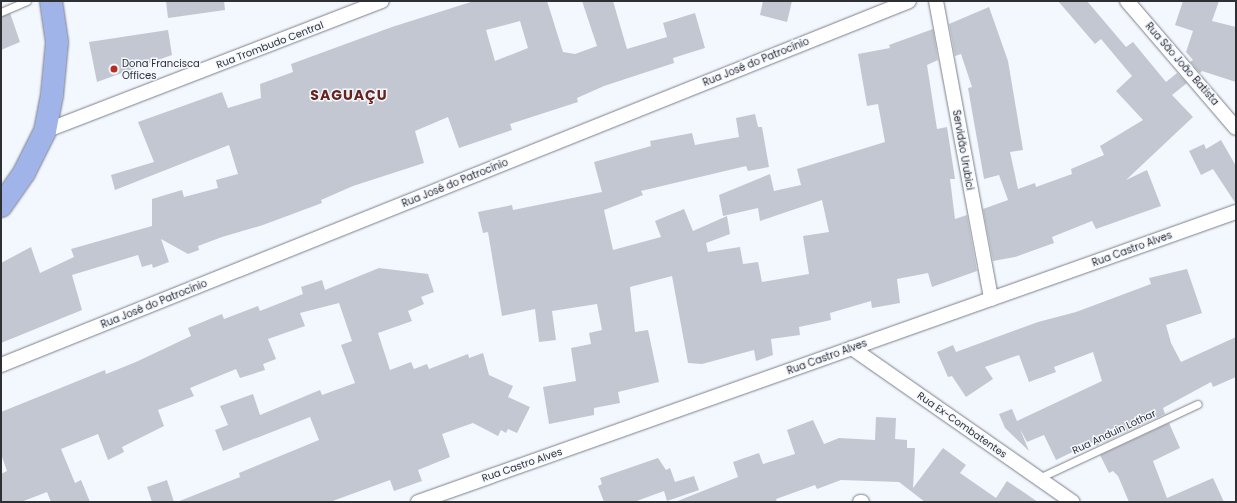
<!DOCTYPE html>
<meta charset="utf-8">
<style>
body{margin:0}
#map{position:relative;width:1237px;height:503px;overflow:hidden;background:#f3f7fe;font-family:Poppins,sans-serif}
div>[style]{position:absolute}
.building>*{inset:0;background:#c3c7d1}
.roads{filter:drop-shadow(0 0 1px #7b7f88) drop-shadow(0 0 1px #7b7f88)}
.lane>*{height:7px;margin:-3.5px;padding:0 3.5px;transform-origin:3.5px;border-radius:3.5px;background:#fff}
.street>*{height:14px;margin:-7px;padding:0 7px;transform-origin:7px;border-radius:7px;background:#fff}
.primary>*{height:22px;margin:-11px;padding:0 11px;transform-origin:11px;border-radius:11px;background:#a0b4ea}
.dots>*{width:11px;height:11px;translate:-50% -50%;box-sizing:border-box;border:2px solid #f3f7fe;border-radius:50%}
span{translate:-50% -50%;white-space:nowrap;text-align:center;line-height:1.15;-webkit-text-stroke:3px #f3f7fe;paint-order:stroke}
.street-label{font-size:10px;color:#2f3034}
.poi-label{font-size:10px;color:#2f3034}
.left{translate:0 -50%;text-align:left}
.district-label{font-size:14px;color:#67221b;font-weight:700;letter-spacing:1px}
.frame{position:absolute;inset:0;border:2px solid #2f3034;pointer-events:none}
</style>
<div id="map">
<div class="building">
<div style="clip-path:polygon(166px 1px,224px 1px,225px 10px,168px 18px)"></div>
<div style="clip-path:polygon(evenodd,474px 1px,547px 1px,563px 52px,575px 54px,597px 46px,582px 1px,613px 1px,627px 49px,667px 37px,663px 23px,695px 13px,705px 48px,673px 58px,674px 63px,604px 86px,577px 98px,578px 102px,510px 124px,512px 130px,459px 148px,448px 117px,415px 131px,424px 163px,353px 186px,321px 200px,322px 203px,263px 225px,222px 237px,198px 246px,199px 250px,188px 254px,161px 239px,169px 262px,153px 268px,152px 264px,142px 267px,138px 255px,72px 275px,82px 310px,1px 343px,1px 263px,31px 247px,40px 273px,74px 257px,71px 249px,152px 226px,152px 199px,182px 190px,184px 197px,218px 188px,216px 180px,238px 174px,229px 145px,115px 190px,111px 175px,154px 162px,138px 122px,222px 92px,228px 108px,261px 98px,260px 84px,293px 72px,291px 64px,392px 27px,474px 1px,520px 21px,528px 48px,495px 61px,486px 30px,520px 21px)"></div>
<div style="clip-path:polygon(763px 1px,792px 1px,787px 22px,760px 15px)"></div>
<div style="clip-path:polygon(1058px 1px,1087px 1px,1126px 47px,1133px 42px,1166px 82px,1177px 73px,1187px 83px,1172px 95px,1193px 117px,1126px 180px,1147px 170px,1161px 206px,1096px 229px,1092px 221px,1052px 237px,1054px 243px,1015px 257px,993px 261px,983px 209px,1008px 200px,999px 175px,984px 179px,968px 88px,972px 87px,961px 54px,955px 56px,949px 24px,989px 7px,1008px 61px,1023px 150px,1010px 152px,1018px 189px,1035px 183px,1036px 187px,1072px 174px,1071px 169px,1104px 155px,1100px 146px,1143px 120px,1116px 91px,1132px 76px,1101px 39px,1095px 44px)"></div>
<div style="clip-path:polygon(1183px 1px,1219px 1px,1212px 21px,1236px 27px,1236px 82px,1202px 71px,1200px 73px,1190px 62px,1193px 60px,1186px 52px,1193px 31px,1175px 25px)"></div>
<div style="clip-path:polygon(10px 13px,20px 42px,1px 50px,1px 17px)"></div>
<div style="clip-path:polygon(933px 29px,938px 60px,927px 65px,937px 129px,947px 127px,955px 179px,950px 179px,955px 219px,967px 215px,977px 271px,932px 287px,928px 273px,897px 279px,900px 303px,872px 308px,871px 301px,830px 313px,831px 320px,799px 327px,800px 335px,771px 339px,773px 355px,756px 361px,754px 350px,702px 364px,688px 363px,672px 276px,630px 287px,635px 332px,648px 330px,659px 382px,618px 392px,620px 403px,594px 408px,594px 415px,549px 424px,543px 387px,576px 381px,571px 348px,591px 344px,589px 333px,602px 330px,597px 304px,552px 311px,556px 340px,539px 342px,535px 309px,502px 316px,488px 232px,483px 233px,478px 212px,512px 205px,513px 210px,602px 192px,594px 162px,651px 146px,650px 141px,692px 133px,695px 145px,739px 137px,736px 118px,755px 114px,758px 127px,762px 127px,769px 167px,748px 171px,746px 166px,641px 191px,643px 195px,604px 210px,613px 250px,661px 237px,655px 221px,684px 209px,693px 231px,727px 216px,730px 234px,706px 243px,708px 252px,740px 247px,743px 264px,758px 262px,762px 282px,809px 274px,803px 236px,829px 232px,822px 200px,760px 221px,758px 208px,723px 216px,719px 195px,770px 174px,774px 191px,801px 185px,797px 169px,885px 142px,878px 104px,867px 106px,858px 54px,890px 48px,889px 45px)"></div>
<div style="clip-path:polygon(168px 30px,172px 55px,97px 82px,89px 42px)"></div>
<div style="clip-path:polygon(1221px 140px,1236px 166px,1236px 204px,1213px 169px,1201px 175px,1189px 151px,1204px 144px,1206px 149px)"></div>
<div style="clip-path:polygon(379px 268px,428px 274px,434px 292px,421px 297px,424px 304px,408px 311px,412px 321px,378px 333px,390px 370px,411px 362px,414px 369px,427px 364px,429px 369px,468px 354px,469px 358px,483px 353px,489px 375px,513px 386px,508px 397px,530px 407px,517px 433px,508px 429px,506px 433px,501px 430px,498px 436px,473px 423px,442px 434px,450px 457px,418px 470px,422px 481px,394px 491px,390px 480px,330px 502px,177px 502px,240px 477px,239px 473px,319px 440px,310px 417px,223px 451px,215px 430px,228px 425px,220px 406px,253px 394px,260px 415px,320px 390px,322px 395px,355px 383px,341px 345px,352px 341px,339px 303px,300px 313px,305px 326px,268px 339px,276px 359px,263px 364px,265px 370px,240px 378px,236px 369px,190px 388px,194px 396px,158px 410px,164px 426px,122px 447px,124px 452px,108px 460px,98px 434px,61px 449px,75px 483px,81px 480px,90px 502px,51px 502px,47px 492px,21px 502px,1px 502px,1px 474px,7px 471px,1px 454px,1px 412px,105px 370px,106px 374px,136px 362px,191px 336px,188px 328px,222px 314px,224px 319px,258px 306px,260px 311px,303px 294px,301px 287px,322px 280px,325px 290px)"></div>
<div style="clip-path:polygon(1187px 269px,1202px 313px,1166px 325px,1171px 343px,1181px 362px,1236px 337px,1236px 377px,1213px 387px,1211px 382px,1163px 408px,1165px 414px,1096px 446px,1095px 441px,1056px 460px,1044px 435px,1027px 442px,1020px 429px,1029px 451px,1005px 428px,999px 414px,1012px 409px,1017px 421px,1102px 381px,1093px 352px,1054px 367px,1056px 372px,1029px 382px,1019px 355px,985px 367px,993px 379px,966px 397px,952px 376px,948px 377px,937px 352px,953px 345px,956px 352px,1038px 322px,1076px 312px,1151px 284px,1149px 278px)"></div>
<div style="clip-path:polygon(876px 417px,896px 418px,895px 439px,907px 440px,907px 448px,915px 448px,913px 488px,943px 448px,966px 465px,960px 473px,996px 498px,1007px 481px,1038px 502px,925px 502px,899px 482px,841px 480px,817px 489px,815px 485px,776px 499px,777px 502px,675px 502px,738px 477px,733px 462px,759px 453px,763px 464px,795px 454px,787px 430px,813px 420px,824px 444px,839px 438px,875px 440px)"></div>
<div style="clip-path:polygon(1169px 423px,1180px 448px,1153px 461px,1167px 498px,1213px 478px,1224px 502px,1129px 502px,1118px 476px,1113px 471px,1109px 473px,1100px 455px)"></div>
<div style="clip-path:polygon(658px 458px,666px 470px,670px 468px,675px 482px,694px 476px,699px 490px,667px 501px,664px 491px,634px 502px,604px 502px,598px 486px,602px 484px,600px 478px)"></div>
<div style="clip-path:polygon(167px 480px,174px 502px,152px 502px,147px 487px)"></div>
</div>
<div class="roads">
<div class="lane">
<div style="left:1px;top:12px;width:28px;rotate:-23deg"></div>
<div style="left:1039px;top:478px;width:175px;rotate:-25deg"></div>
</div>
<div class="street">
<div style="left:936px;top:1px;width:303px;rotate:79.5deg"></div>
<div style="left:1127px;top:1px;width:167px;rotate:49.4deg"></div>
<div style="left:45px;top:131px;width:361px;rotate:-21.1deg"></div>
<div style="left:852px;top:348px;width:269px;rotate:34.9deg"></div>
<div style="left:1px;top:365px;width:978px;rotate:-21.84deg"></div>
<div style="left:418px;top:502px;width:868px;rotate:-19.52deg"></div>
<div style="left:860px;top:502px;width:2px"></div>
</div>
<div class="primary">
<div style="left:1px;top:206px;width:40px;rotate:-55.1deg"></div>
<div style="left:24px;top:173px;width:47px;rotate:-63.4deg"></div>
<div style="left:45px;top:131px;width:37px;rotate:-79deg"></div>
<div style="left:52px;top:95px;width:53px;rotate:-84.6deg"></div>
<div style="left:57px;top:42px;width:41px;rotate:-98.3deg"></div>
</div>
</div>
<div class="dots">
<div style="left:114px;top:69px;background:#b92c22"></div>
</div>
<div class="street-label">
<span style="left:270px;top:45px;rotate:-21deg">Rua Trombudo Central</span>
<span style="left:756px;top:62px;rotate:-22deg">Rua José do Patrocínio</span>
<span style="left:1182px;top:64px;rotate:49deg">Rua São João Batista</span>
<span style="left:963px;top:150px;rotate:80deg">Servidão Urubici</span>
<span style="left:455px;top:183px;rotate:-22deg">Rua José do Patrocínio</span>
<span style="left:1132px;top:249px;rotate:-20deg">Rua Castro Alves</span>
<span style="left:154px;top:304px;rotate:-22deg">Rua José do Patrocínio</span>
<span style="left:827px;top:357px;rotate:-20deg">Rua Castro Alves</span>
<span style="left:962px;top:425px;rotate:35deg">Rua Ex-Combatentes</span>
<span style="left:1114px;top:432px;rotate:-25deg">Rua Anduin Lothar</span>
<span style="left:522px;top:465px;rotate:-19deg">Rua Castro Alves</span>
</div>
<div class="poi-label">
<span class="left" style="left:122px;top:69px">Dona Francisca<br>Offices</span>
</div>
<div class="district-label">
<span style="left:349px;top:95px">SAGUAÇU</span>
</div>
<div class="frame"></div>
</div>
